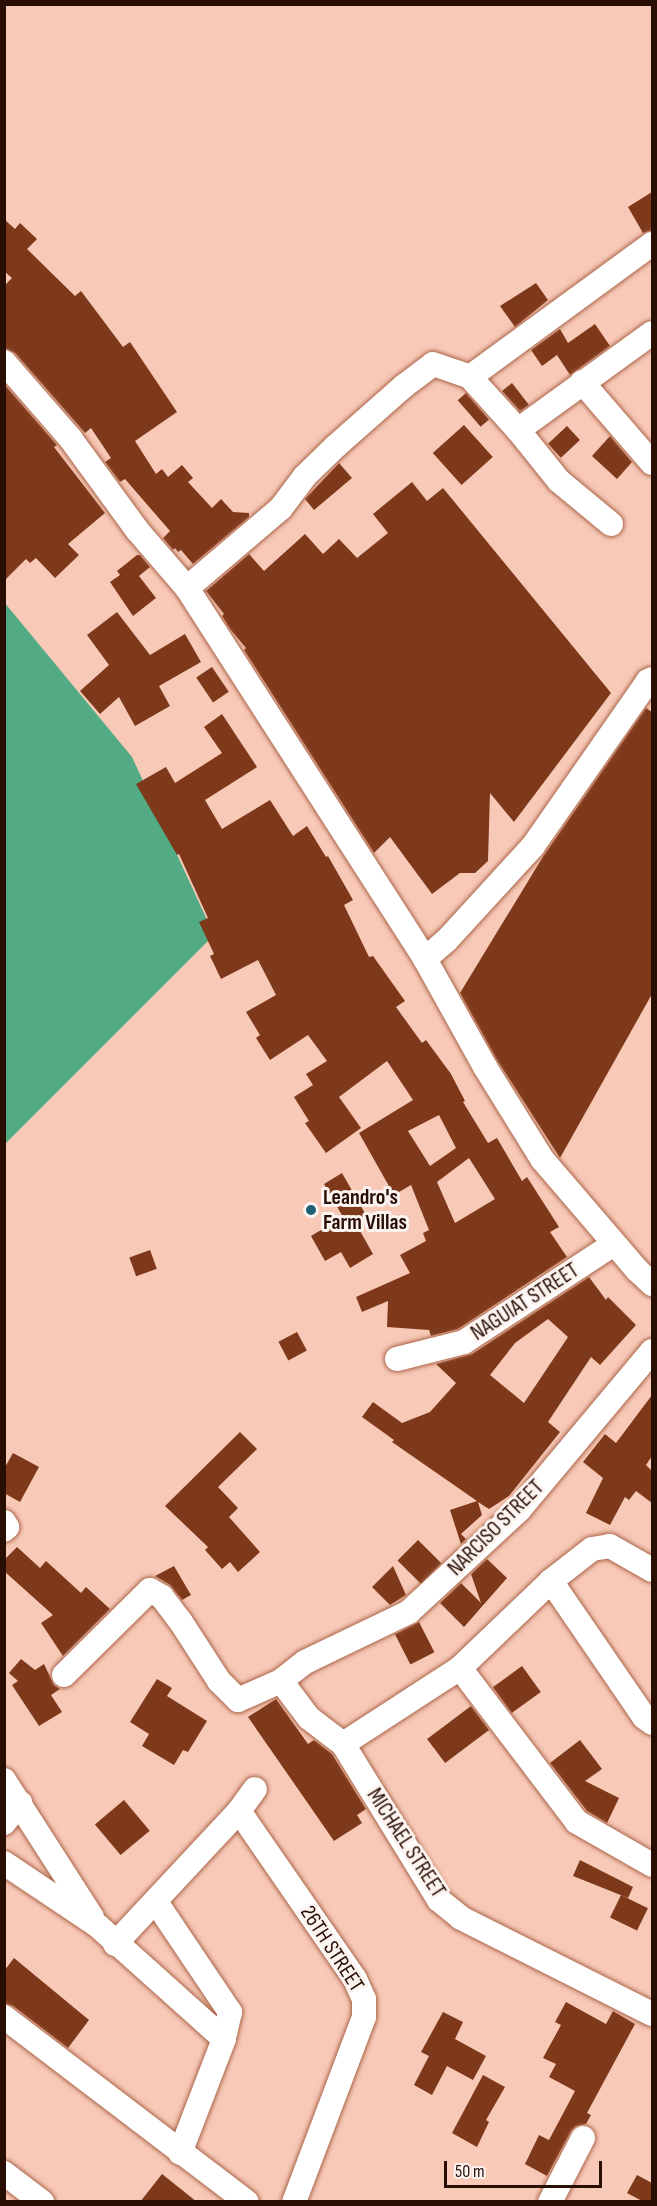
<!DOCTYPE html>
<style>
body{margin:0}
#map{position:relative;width:657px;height:2206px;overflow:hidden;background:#f8c9b7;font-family:"Sofia Sans Condensed",sans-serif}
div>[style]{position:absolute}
.forest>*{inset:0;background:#52ab84}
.building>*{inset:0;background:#7e391b;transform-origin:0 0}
.roads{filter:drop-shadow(0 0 2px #aa6548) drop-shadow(0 0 2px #aa6548)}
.minor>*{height:24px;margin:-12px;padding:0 12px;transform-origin:12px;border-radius:12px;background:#fff}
.dots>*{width:16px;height:16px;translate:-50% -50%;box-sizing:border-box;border:3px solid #fcf4f1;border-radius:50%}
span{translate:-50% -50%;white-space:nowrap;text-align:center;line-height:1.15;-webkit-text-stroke:6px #fcf4f1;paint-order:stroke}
.poi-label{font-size:22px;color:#290e04;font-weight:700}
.left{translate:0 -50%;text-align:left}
.street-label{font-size:22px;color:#290e04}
.frame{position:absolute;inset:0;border:6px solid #290e04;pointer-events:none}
.scale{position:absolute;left:444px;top:2161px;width:158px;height:27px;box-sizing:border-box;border:3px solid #290e04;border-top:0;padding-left:8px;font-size:18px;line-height:21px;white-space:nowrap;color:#290e04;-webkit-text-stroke:4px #fcf4f1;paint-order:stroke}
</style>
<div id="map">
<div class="forest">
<div style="clip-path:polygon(4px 602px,132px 757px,214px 935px,5px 1144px)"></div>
</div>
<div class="building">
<div style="clip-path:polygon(652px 192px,652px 230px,643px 233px,628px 207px)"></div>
<div style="clip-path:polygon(4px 219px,15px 229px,20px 223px,37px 239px,27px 249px,75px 296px,81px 291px,123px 347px,130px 342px,177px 412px,135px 441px,156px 474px,162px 469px,168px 477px,182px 465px,193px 478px,188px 482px,212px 508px,221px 499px,233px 512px,249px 513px,249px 517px,193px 564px,181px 550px,178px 552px,175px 548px,173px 550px,163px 538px,170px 531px,125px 479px,120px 482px,105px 462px,111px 458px,91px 428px,85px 433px,15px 353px,4px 348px,4px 286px,12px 278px,4px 271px)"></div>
<div style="clip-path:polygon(536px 283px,548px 300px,515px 327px,500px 306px)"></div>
<div style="clip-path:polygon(595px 324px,610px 346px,570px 375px,557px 355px,542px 366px,531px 350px,560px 329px,568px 343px)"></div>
<div style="clip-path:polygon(512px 383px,529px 405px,520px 411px,502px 391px)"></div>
<div style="clip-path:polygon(4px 384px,57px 445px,54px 447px,105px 513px,68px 544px,79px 555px,55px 578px,36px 558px,30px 563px,26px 559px,4px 581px)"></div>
<div style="left:466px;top:393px;width:35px;height:11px;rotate:49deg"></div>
<div style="left:464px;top:425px;width:43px;height:42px;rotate:48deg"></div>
<div style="left:567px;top:426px;width:19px;height:26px;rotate:47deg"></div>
<div style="clip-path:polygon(610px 436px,632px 462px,617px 479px,592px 456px)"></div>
<div style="clip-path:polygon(339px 463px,352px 478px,314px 510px,305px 499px)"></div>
<div style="clip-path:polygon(412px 482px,427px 501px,443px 488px,611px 693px,514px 822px,490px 793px,488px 861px,475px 873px,460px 873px,432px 894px,390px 837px,374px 853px,244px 650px,246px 648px,230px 629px,222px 616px,224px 614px,206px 591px,249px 554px,264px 571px,305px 534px,323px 554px,339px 539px,357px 558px,388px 533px,373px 514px)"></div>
<div style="clip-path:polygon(137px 555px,140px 555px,150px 567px,139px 576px,156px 598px,133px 616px,110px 582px,120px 575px,117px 571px)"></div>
<div style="clip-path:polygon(117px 612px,150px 655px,185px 634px,201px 662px,159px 686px,170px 706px,135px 726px,119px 697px,100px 714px,80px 691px,109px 665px,87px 635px)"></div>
<div style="left:212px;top:667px;width:30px;height:19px;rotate:56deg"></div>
<div style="clip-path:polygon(646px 708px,652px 712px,652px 994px,560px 1158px,497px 1060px,460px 993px,544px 855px)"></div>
<div style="clip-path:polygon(evenodd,222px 714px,257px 767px,205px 800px,222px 829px,270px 800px,293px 836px,307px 826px,326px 857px,328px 856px,353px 900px,344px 905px,369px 957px,373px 956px,405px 1001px,396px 1007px,422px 1043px,426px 1040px,451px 1074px,465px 1101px,463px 1102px,488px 1143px,497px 1138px,522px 1181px,527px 1177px,559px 1227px,550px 1232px,567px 1257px,458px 1329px,431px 1336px,429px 1330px,387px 1327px,388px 1301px,362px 1312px,356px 1297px,410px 1273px,400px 1255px,426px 1241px,423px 1233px,429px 1230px,411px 1185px,394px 1195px,359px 1133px,413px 1100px,387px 1061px,339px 1097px,361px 1128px,326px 1153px,305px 1123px,309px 1121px,294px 1097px,313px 1085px,306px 1074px,327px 1061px,308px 1035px,270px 1060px,256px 1038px,260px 1035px,246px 1012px,276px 995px,258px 960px,221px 979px,210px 956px,214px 954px,199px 922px,208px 918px,179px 854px,177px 855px,136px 784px,166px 767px,175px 783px,222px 753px,204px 727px,222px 714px,439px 1115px,456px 1148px,430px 1166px,408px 1131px,439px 1115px,222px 714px,469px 1158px,495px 1199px,455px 1223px,437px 1182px,469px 1158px)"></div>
<div style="clip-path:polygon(342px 1173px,366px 1215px,355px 1222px,373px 1254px,350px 1268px,341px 1252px,325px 1261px,311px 1236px,343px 1217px,324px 1184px)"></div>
<div style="left:150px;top:1250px;width:20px;height:22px;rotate:70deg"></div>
<div style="clip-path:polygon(evenodd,589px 1277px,606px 1300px,608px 1297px,636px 1325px,600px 1365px,591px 1357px,548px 1422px,560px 1432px,509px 1496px,489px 1509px,478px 1502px,482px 1515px,461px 1534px,466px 1539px,461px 1544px,450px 1510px,477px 1501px,392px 1442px,394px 1440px,362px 1417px,373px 1402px,402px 1423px,430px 1412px,456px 1383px,436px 1364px,472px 1354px,589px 1277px,548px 1319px,568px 1337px,524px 1403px,490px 1375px,515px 1343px,548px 1319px)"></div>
<div style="left:297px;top:1332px;width:21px;height:21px;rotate:62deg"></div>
<div style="clip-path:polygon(652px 1395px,652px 1456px,646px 1465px,652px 1471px,652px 1503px,636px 1491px,629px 1500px,625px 1497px,610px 1525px,586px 1513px,603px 1478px,583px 1462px,605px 1434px,616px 1443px)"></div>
<div style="clip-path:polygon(240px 1432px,257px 1449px,218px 1487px,238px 1508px,229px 1517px,260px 1552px,238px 1572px,230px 1562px,222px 1569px,205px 1550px,208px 1547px,165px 1506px)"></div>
<div style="clip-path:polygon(13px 1453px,39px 1467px,20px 1502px,4px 1493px,4px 1469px)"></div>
<div style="left:418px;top:1540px;width:33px;height:29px;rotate:45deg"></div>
<div style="clip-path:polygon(17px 1547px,40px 1568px,46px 1561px,81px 1593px,86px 1587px,110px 1609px,63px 1656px,41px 1623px,53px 1615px,4px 1571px,4px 1560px)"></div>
<div style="clip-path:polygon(487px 1559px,507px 1578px,464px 1627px,440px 1603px,461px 1583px,481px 1603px,471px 1574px)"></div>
<div style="clip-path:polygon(174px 1566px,191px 1595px,182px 1600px,170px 1585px,155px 1576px)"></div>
<div style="clip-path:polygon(393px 1566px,406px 1595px,390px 1605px,372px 1587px)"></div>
<div style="left:419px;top:1622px;width:34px;height:27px;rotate:63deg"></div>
<div style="clip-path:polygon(21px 1659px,35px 1670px,44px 1664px,54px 1685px,60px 1689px,51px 1695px,62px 1712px,39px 1726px,12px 1685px,18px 1681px,9px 1673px)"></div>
<div style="left:522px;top:1666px;width:32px;height:36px;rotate:54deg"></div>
<div style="clip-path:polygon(157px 1679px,172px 1688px,167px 1696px,207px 1721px,188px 1752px,183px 1750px,174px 1765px,142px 1746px,149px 1734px,130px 1722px)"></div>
<div style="clip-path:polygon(276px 1699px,308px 1744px,314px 1740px,332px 1754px,366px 1809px,357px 1815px,362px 1823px,334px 1841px,248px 1717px)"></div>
<div style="left:471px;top:1706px;width:30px;height:55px;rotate:53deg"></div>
<div style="clip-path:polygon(580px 1740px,602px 1769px,585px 1781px,619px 1798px,607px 1823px,587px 1811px,550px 1763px)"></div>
<div style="left:124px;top:1800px;width:40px;height:38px;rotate:50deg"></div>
<div style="clip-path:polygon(580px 1860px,633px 1887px,628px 1898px,573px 1876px)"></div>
<div style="left:621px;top:1895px;width:30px;height:25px;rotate:26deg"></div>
<div style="clip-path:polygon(14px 1958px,89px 2020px,68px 2048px,13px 2006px,4px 2003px,4px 1971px)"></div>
<div style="clip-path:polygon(566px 2002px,606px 2024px,613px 2011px,635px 2024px,587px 2113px,591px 2115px,586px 2124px,576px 2126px,571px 2131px,547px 2176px,525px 2164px,539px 2135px,549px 2140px,575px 2091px,549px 2077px,556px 2064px,543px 2058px,561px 2025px,555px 2022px)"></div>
<div style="clip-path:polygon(443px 2012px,463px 2022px,455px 2039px,486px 2056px,473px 2080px,447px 2066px,432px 2095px,414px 2085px,429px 2056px,421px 2052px)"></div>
<div style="clip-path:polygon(483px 2075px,505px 2087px,486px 2120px,489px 2122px,477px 2147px,452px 2133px)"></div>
<div style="clip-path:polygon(162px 2174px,197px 2202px,140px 2202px)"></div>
<div style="clip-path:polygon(637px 2175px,652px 2183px,652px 2202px,644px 2202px,627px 2193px)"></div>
</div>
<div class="roads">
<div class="minor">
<div style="left:4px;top:362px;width:101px;rotate:49deg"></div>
<div style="left:70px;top:438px;width:114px;rotate:53.9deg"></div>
<div style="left:137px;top:530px;width:77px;rotate:49.2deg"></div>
<div style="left:187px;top:588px;width:441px;rotate:57.3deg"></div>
<div style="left:425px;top:959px;width:124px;rotate:60.9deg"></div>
<div style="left:485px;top:1067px;width:108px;rotate:58.2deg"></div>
<div style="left:542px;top:1159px;width:146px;rotate:49.4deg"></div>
<div style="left:637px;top:1270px;width:21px;rotate:43deg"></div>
<div style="left:470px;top:377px;width:225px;rotate:-36.2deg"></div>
<div style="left:582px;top:382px;width:107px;rotate:49.2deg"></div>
<div style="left:611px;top:524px;width:67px;rotate:-140.4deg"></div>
<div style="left:559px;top:481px;width:65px;rotate:-128.8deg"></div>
<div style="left:518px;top:430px;width:165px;rotate:-35.9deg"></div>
<div style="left:187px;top:588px;width:123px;rotate:-40.4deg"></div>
<div style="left:281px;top:508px;width:40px;rotate:-53deg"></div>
<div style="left:305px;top:476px;width:43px;rotate:-44.1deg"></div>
<div style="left:336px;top:446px;width:91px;rotate:-41.4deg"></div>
<div style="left:404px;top:386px;width:36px;rotate:-37deg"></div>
<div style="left:433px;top:364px;width:39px;rotate:19deg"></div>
<div style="left:470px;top:377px;width:72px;rotate:47.8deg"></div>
<div style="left:425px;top:959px;width:28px;rotate:-41deg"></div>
<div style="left:446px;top:941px;width:129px;rotate:-47.5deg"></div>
<div style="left:533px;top:846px;width:201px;rotate:-55.1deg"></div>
<div style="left:648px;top:681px;width:4px;rotate:-27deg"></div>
<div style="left:652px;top:1351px;width:207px;rotate:129.9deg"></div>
<div style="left:519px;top:1510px;width:150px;rotate:137.2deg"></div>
<div style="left:409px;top:1612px;width:115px;rotate:154.3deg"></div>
<div style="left:305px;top:1662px;width:31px;rotate:142deg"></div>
<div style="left:281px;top:1681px;width:46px;rotate:52.9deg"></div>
<div style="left:309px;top:1718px;width:43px;rotate:37.4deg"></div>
<div style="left:343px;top:1744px;width:183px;rotate:58.4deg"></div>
<div style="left:439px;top:1900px;width:28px;rotate:39deg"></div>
<div style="left:461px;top:1918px;width:214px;rotate:26.7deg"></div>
<div style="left:397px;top:1359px;width:69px;rotate:-14.2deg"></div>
<div style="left:464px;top:1342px;width:179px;rotate:-33.2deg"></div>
<div style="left:4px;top:1522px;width:6px;rotate:59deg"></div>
<div style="left:7px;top:1527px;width:4px;rotate:135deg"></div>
<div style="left:551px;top:1581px;width:165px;rotate:55.6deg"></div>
<div style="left:644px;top:1717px;width:10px;rotate:37deg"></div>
<div style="left:460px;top:1668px;width:193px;rotate:52.8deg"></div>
<div style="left:577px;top:1822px;width:86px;rotate:29.8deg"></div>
<div style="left:64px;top:1675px;width:121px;rotate:-44.7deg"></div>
<div style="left:150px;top:1590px;width:14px;rotate:30deg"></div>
<div style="left:162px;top:1597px;width:31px;rotate:53deg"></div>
<div style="left:181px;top:1622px;width:70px;rotate:57.2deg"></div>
<div style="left:219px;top:1681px;width:27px;rotate:45deg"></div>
<div style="left:238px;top:1700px;width:47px;rotate:-23.8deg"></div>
<div style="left:343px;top:1744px;width:140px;rotate:-33deg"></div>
<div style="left:460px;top:1668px;width:126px;rotate:-43.7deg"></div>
<div style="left:551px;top:1581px;width:52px;rotate:-38deg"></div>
<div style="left:592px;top:1549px;width:18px;rotate:-9deg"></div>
<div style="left:610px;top:1546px;width:48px;rotate:29.7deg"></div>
<div style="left:4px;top:1780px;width:163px;rotate:57.3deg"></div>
<div style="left:239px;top:1811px;width:204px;rotate:55.4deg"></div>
<div style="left:355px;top:1979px;width:22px;rotate:66deg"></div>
<div style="left:364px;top:1999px;width:18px;rotate:90deg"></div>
<div style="left:364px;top:2017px;width:198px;rotate:110.7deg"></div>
<div style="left:4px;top:1823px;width:26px;rotate:-51deg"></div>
<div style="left:4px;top:1863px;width:113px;rotate:33.8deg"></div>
<div style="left:98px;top:1926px;width:169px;rotate:41.9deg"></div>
<div style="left:156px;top:1902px;width:133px;rotate:56.1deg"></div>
<div style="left:230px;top:2012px;width:28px;rotate:103deg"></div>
<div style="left:224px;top:2039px;width:122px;rotate:111.1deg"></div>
<div style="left:115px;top:1944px;width:182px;rotate:-47deg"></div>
<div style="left:239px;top:1811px;width:27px;rotate:-54deg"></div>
<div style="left:4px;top:2017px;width:305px;rotate:37.3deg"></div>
<div style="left:4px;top:2173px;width:48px;rotate:37.3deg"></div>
<div style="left:550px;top:2202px;width:72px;rotate:-62.7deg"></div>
</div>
</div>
<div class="dots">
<div style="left:311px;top:1210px;background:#1f6075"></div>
</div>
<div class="poi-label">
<span class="left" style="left:323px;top:1210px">Leandro's<br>Farm Villas</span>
</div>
<div class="street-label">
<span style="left:525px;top:1302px;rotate:-33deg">NAGUIAT STREET</span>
<span style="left:496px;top:1528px;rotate:-45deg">NARCISO STREET</span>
<span style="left:406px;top:1843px;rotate:57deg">MICHAEL STREET</span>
<span style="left:332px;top:1949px;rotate:57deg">26TH STREET</span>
</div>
<div class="frame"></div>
<div class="scale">50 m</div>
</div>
